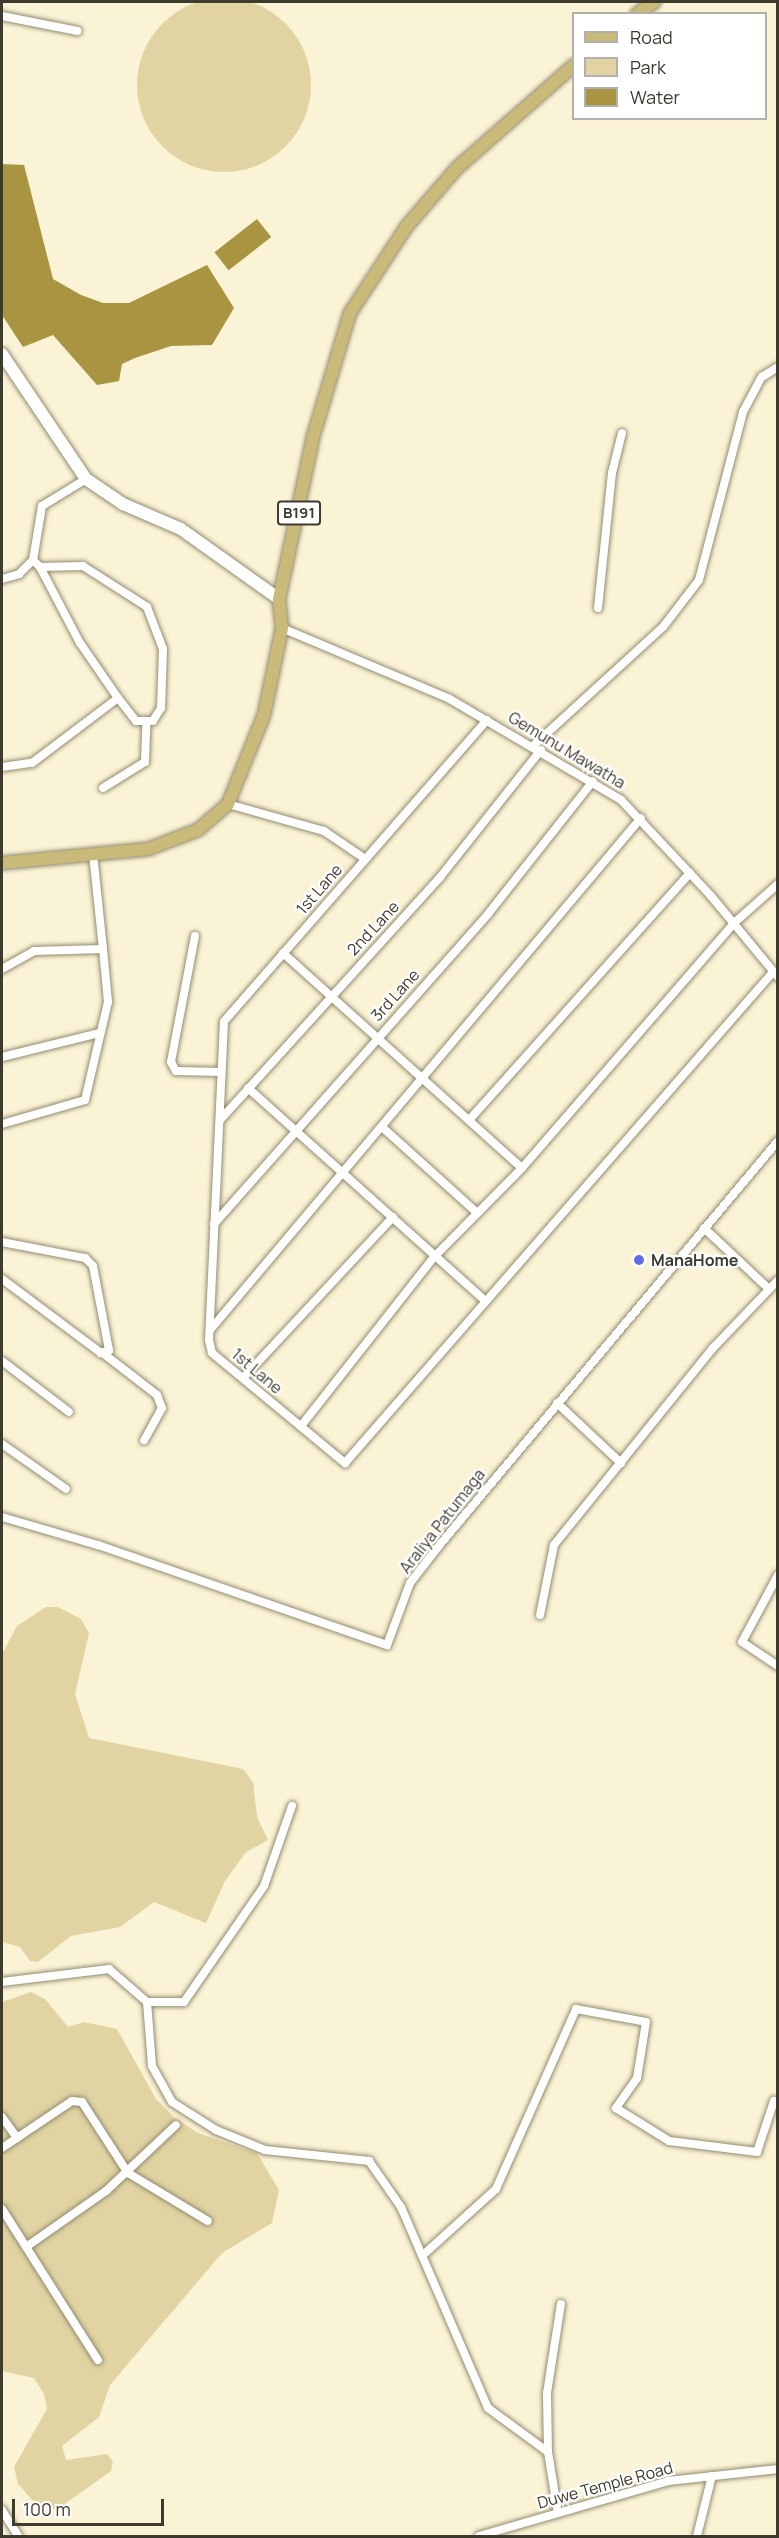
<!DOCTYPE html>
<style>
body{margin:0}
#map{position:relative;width:779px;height:2538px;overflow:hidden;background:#fbf3d5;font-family:Manrope,sans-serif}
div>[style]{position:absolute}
.green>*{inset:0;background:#e1d3a2}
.round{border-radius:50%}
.water>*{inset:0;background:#a99442;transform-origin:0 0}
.roads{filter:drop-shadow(0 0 2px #938c71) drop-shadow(0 0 2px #938c71)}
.street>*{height:8px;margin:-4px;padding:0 4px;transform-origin:4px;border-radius:4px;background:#fff}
.secondary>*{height:12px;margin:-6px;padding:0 6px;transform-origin:6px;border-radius:6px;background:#fff}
.primary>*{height:12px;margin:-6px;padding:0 6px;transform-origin:6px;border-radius:6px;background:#caba7a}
.dots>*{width:16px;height:16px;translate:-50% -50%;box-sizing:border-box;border:3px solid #fff;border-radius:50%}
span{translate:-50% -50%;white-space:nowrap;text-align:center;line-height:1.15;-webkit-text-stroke:4.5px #fff;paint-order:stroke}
.shield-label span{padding:2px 4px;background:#fff;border:2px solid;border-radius:4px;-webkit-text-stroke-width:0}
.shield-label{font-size:15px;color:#3d3a2e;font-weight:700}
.street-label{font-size:16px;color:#3d3a2e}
.poi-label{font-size:16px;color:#3d3a2e;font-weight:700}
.left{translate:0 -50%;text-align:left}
.frame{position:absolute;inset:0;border:3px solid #3d3a2e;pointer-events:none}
.legend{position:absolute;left:572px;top:12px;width:195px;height:108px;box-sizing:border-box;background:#fff;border:2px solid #b1b0ab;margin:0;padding:8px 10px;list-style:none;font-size:18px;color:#3d3a2e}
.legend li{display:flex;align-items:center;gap:12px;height:30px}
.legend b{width:30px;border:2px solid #b1b0ab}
.scale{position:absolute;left:12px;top:2499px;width:152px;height:27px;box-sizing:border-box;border:3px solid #3d3a2e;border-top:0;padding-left:8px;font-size:18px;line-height:21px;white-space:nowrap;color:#3d3a2e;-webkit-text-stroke:4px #fff;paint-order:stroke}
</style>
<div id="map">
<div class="green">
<div class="round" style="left:137px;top:-2px;width:174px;height:174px"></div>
<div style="clip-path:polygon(46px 1607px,58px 1607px,81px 1619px,89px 1633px,75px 1694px,89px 1738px,243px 1769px,253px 1782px,257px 1817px,268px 1840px,246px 1852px,225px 1881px,206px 1923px,154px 1902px,120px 1927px,71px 1936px,38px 1962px,30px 1961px,20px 1947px,2px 1942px,2px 1654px,17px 1626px)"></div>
<div style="clip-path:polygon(31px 1992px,45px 1999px,68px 2027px,84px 2022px,117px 2029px,156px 2099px,175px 2118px,198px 2133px,257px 2153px,279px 2190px,272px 2223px,222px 2253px,110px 2385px,99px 2417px,62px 2446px,66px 2460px,107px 2454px,113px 2462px,111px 2471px,56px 2510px,34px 2502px,18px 2484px,14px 2467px,47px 2409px,44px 2394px,34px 2378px,2px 2371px,2px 2002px)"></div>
</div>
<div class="water">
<div style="clip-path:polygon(2px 164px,24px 165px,53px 279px,81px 295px,103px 303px,129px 303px,207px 265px,234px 308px,212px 345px,171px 346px,135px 358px,122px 364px,119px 381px,97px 385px,53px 335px,23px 347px,2px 315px)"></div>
<div style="left:257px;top:219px;width:23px;height:54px;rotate:52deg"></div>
</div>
<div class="roads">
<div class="street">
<div style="left:2px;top:16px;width:77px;rotate:11.2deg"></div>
<div style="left:33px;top:560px;width:10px;rotate:45deg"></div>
<div style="left:40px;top:567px;width:43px;rotate:-1.3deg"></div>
<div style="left:83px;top:566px;width:76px;rotate:32.6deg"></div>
<div style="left:147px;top:607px;width:45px;rotate:69.1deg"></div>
<div style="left:163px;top:649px;width:59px;rotate:91.9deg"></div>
<div style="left:161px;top:708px;width:15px;rotate:122deg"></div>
<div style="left:153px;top:721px;width:17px;rotate:180deg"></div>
<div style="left:136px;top:721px;width:29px;rotate:-128deg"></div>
<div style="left:118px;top:698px;width:67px;rotate:-124.6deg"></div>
<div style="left:80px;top:643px;width:86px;rotate:-117.8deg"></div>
<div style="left:2px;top:579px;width:18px;rotate:-16deg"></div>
<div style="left:19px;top:574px;width:20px;rotate:-45deg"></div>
<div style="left:33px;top:560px;width:55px;rotate:-80.5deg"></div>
<div style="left:42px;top:506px;width:52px;rotate:-31.5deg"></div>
<div style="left:598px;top:608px;width:136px;rotate:-84.1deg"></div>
<div style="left:612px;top:473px;width:41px;rotate:-76deg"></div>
<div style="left:282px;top:628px;width:180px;rotate:22.9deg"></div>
<div style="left:448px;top:698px;width:201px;rotate:30.5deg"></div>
<div style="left:621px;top:800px;width:132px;rotate:46.8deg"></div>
<div style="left:711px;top:896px;width:105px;rotate:50.4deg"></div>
<div style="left:487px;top:720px;width:400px;rotate:131.1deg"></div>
<div style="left:224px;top:1022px;width:318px;rotate:92.7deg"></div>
<div style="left:209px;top:1340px;width:13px;rotate:77deg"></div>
<div style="left:212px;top:1353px;width:173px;rotate:39.6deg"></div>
<div style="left:345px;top:1463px;width:651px;rotate:-48.92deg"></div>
<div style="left:533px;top:746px;width:176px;rotate:-42.5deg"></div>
<div style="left:663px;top:627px;width:59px;rotate:-52.5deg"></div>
<div style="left:699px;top:580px;width:174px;rotate:-75.3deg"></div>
<div style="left:743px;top:412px;width:40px;rotate:-62deg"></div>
<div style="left:762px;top:377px;width:19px;rotate:-32deg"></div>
<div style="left:2px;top:767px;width:30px;rotate:-8deg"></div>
<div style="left:32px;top:763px;width:108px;rotate:-37.1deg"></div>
<div style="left:103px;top:788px;width:49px;rotate:-31.8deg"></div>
<div style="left:145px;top:762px;width:38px;rotate:-88deg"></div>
<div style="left:228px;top:804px;width:100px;rotate:15.7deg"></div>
<div style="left:324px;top:831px;width:50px;rotate:34.3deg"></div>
<div style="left:195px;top:936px;width:128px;rotate:100.8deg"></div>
<div style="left:171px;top:1062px;width:10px;rotate:61deg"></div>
<div style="left:176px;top:1071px;width:45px;rotate:1.3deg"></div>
<div style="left:283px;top:953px;width:321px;rotate:42deg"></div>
<div style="left:2px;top:969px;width:37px;rotate:-29deg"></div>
<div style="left:34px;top:951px;width:69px;rotate:-1.7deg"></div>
<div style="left:103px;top:949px;width:96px;rotate:-96deg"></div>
<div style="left:2px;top:1057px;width:101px;rotate:-13.8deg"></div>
<div style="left:248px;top:1088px;width:319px;rotate:41.9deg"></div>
<div style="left:470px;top:1119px;width:330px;rotate:-48.2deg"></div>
<div style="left:220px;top:1120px;width:329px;rotate:-47.8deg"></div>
<div style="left:441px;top:876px;width:161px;rotate:-51.6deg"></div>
<div style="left:2px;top:1124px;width:86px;rotate:-16.1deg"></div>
<div style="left:85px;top:1100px;width:101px;rotate:-76.8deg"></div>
<div style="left:108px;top:1002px;width:53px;rotate:-95.4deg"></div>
<div style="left:382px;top:1127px;width:125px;rotate:42.1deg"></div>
<div style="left:214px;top:1224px;width:414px;rotate:-48.5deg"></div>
<div style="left:488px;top:914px;width:169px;rotate:-51.7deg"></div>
<div style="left:704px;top:1228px;width:89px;rotate:43.2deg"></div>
<div style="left:2px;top:1242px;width:85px;rotate:10.9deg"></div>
<div style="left:85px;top:1258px;width:11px;rotate:45deg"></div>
<div style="left:93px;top:1266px;width:86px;rotate:79.2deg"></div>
<div style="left:109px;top:1350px;width:9px;rotate:159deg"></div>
<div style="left:101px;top:1353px;width:124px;rotate:-143.2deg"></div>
<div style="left:210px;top:1330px;width:669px;rotate:-49.91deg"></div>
<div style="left:104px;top:1354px;width:67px;rotate:37.7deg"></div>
<div style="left:157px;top:1395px;width:14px;rotate:69deg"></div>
<div style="left:162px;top:1408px;width:37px;rotate:119deg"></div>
<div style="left:2px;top:1361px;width:84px;rotate:37.3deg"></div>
<div style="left:243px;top:1378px;width:220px;rotate:-47deg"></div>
<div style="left:557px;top:1403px;width:88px;rotate:43.2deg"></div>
<div style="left:301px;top:1426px;width:216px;rotate:-51.8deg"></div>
<div style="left:435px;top:1256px;width:124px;rotate:-45.3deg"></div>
<div style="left:522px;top:1168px;width:324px;rotate:-49.1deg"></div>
<div style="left:734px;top:923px;width:59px;rotate:-41.6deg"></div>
<div style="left:2px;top:1444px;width:78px;rotate:35.1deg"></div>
<div style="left:2px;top:1517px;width:100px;rotate:16.3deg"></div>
<div style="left:98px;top:1545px;width:306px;rotate:19.1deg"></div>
<div style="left:387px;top:1645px;width:66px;rotate:-69.6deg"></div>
<div style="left:410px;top:1583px;width:46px;rotate:-52.1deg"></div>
<div style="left:438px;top:1547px;width:530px;rotate:-50.06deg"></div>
<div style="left:778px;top:1575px;width:76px;rotate:118.2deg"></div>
<div style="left:742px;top:1642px;width:43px;rotate:33.7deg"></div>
<div style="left:540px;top:1615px;width:71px;rotate:-78.7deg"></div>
<div style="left:554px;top:1545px;width:253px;rotate:-51.1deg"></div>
<div style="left:713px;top:1348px;width:94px;rotate:-46.3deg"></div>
<div style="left:2px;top:1982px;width:108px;rotate:-6.9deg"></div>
<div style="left:109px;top:1969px;width:50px;rotate:41deg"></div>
<div style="left:147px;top:2002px;width:64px;rotate:85.5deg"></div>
<div style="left:152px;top:2066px;width:41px;rotate:60.9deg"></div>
<div style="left:172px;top:2102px;width:52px;rotate:32.5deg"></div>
<div style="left:216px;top:2130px;width:53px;rotate:22.2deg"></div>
<div style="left:265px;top:2150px;width:105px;rotate:6deg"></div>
<div style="left:369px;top:2161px;width:56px;rotate:55.2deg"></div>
<div style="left:401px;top:2207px;width:219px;rotate:66.6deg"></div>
<div style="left:488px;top:2408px;width:74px;rotate:36.3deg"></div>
<div style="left:147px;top:2002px;width:37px"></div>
<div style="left:184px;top:2002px;width:141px;rotate:-55.4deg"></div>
<div style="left:264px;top:1886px;width:85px;rotate:-70.7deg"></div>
<div style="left:2px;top:2117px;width:26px;rotate:54deg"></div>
<div style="left:2px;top:2148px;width:84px;rotate:-33.9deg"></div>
<div style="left:72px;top:2101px;width:10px;rotate:6deg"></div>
<div style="left:82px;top:2102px;width:85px;rotate:57.1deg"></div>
<div style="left:128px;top:2173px;width:93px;rotate:31deg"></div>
<div style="left:2px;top:2209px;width:179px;rotate:57.6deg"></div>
<div style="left:26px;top:2247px;width:98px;rotate:-35deg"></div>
<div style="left:106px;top:2191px;width:96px;rotate:-43.3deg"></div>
<div style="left:423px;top:2255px;width:98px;rotate:-42.1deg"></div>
<div style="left:496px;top:2189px;width:197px;rotate:-66deg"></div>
<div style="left:576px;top:2009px;width:71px;rotate:10.5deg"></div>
<div style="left:646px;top:2022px;width:57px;rotate:99.1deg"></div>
<div style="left:637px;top:2078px;width:37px;rotate:125deg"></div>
<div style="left:616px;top:2108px;width:62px;rotate:31.9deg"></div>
<div style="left:669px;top:2141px;width:89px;rotate:7.1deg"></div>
<div style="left:757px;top:2152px;width:54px;rotate:-71.6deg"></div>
<div style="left:774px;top:2101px;width:4px;rotate:27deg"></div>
<div style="left:2px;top:2510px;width:31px;rotate:58deg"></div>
<div style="left:558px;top:2513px;width:62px;rotate:-99.3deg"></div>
<div style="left:548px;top:2452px;width:59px;rotate:-91deg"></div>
<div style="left:547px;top:2393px;width:90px;rotate:-81.1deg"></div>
<div style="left:479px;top:2536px;width:197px;rotate:-16.2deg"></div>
<div style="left:668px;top:2481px;width:111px;rotate:-6.2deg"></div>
<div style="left:697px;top:2536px;width:62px;rotate:-76deg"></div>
</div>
<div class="secondary">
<div style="left:2px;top:354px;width:151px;rotate:56.1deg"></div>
<div style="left:86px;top:479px;width:45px;rotate:34deg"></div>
<div style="left:123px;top:504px;width:63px;rotate:23.3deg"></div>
<div style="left:181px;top:529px;width:120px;rotate:35.5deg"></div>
</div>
<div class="primary">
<div style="left:637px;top:14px;width:21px;rotate:-35deg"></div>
<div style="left:2px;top:863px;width:147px;rotate:-5.5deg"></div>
<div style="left:148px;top:849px;width:53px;rotate:-20.8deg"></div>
<div style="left:198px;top:830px;width:40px;rotate:-41deg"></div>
<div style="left:228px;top:804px;width:96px;rotate:-68deg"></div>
<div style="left:264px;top:715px;width:89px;rotate:-78.3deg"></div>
<div style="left:282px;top:628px;width:29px;rotate:-96deg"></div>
<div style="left:279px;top:599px;width:166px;rotate:-78.1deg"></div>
<div style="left:313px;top:437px;width:129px;rotate:-73.4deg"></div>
<div style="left:350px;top:313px;width:104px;rotate:-56.8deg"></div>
<div style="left:407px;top:226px;width:78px;rotate:-49.2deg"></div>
<div style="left:458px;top:167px;width:154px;rotate:-41.3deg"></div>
</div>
</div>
<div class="dots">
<div style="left:639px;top:1260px;background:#616de5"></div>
</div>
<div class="shield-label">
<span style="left:299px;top:513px">B191</span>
</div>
<div class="street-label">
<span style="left:567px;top:750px;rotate:31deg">Gemunu Mawatha</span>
<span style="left:319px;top:889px;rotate:-49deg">1st Lane</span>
<span style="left:373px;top:928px;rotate:-47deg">2nd Lane</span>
<span style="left:395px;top:995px;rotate:-48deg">3rd Lane</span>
<span style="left:257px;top:1371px;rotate:40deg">1st Lane</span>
<span style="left:442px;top:1521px;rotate:-52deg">Araliya Patumaga</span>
<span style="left:605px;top:2485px;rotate:-15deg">Duwe Temple Road</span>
</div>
<div class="poi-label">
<span class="left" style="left:651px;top:1260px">ManaHome</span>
</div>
<div class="frame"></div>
<ul class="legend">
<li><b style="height:8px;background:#caba7a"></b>Road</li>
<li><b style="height:16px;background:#e1d3a2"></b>Park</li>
<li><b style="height:16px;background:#a99442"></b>Water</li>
</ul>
<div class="scale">100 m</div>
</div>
